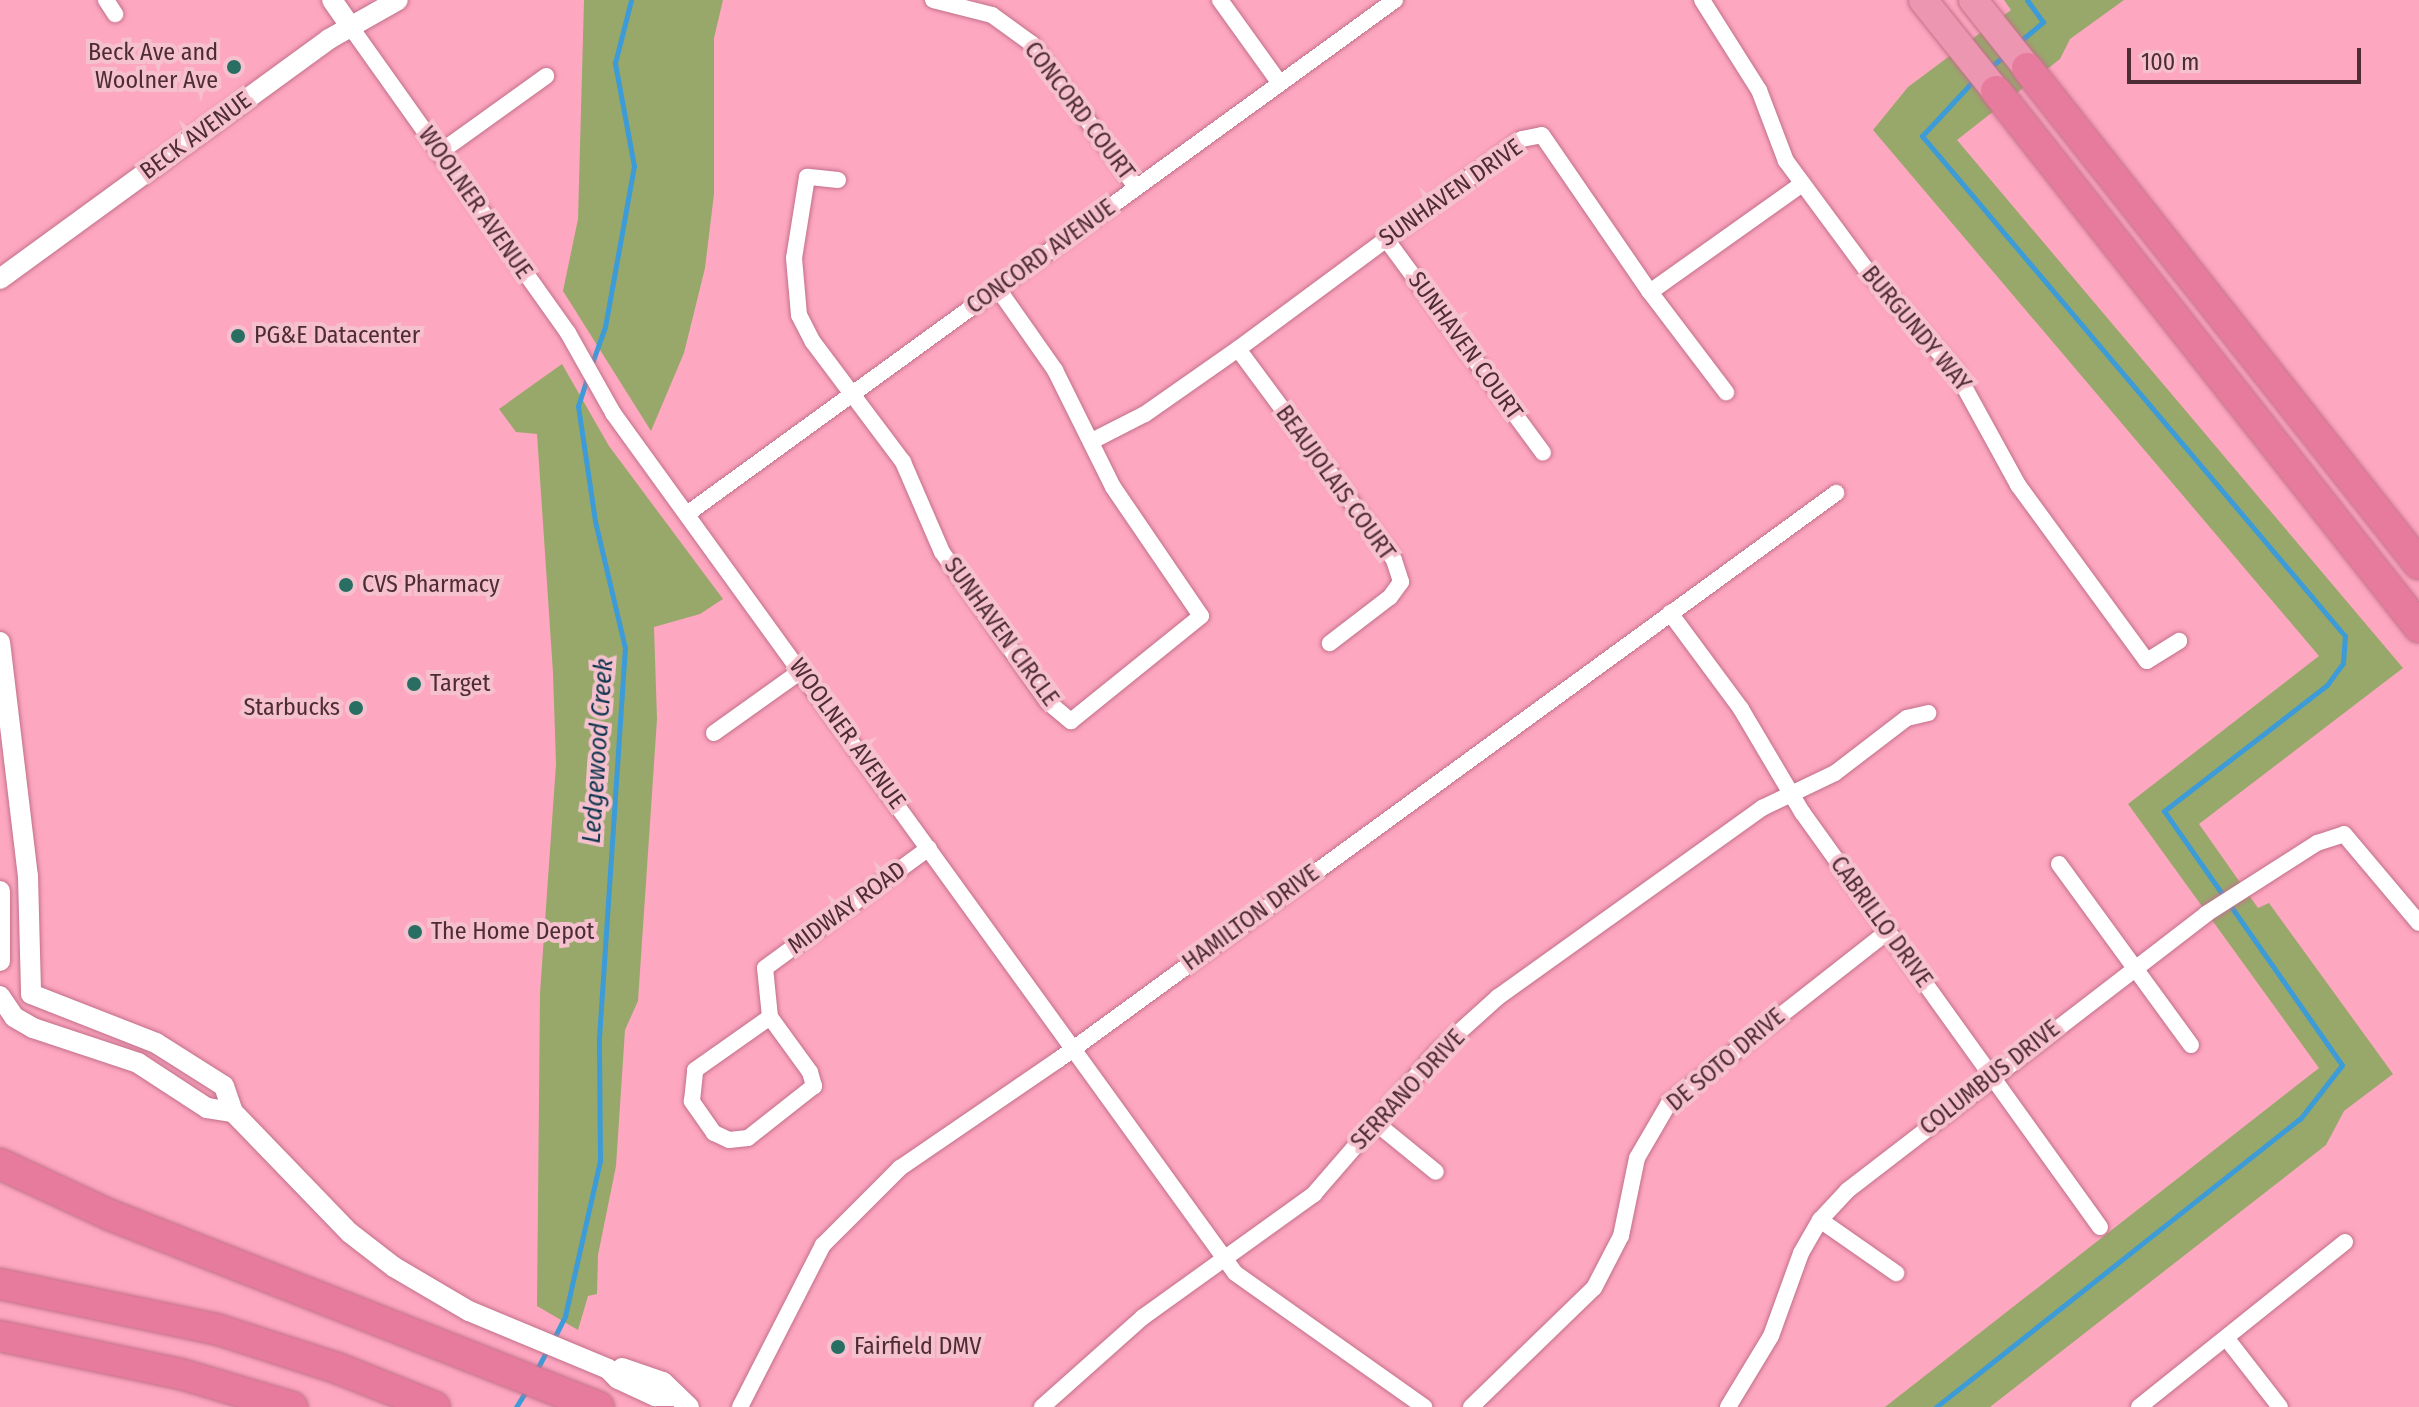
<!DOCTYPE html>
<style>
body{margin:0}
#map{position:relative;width:2419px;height:1407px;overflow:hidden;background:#fea7c1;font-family:"Fira Sans Condensed",sans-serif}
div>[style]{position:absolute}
.green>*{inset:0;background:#98a86b}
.stream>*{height:5px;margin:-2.5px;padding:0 2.5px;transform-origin:2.5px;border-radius:2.5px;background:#3d9bd7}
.roads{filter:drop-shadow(0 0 2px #c2708a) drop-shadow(0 0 2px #c2708a)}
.minor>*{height:16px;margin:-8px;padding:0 8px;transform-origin:8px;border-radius:8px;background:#fff}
.tertiary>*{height:20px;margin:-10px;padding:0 10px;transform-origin:10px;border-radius:10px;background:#fff}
.trunk>*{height:28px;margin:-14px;padding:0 14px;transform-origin:14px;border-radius:14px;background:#ec96b2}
.motorway>*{height:30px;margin:-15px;padding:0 15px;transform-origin:15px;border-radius:15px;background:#e77b9e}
.dots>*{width:22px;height:22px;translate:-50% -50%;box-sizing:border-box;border:4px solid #f6c1cf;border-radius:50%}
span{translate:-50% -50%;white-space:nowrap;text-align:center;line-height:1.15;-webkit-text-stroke:8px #f6c1cf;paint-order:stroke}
.poi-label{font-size:24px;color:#4e2c36}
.right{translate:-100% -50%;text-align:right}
.left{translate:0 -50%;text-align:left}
.street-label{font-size:24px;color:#4e2c36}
.water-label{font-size:26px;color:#0d354e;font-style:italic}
.scale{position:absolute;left:2127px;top:48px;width:234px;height:36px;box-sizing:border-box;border:4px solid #4e2c36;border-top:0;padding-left:10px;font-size:24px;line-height:28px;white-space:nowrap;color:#4e2c36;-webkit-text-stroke:6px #f6c1cf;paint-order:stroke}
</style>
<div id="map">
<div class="green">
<div style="clip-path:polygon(584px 0,723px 0,714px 38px,714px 194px,705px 268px,684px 353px,651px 431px,563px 291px,578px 219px)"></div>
<div style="clip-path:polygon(2004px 0,2124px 0,2070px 39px,2060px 59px,1957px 140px,2403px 668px,2199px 824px,2258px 908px,2269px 903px,2393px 1074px,2344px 1111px,2326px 1145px,1990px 1407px,1885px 1407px,2319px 1068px,2128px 804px,2319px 656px,1873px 130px,1908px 87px,2011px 10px)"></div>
<div style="clip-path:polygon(562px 364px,609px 446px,723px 599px,700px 614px,654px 627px,657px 719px,638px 1001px,625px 1030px,616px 1166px,598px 1255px,597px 1294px,588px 1296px,578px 1330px,537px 1306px,540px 993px,556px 764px,553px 673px,537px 434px,516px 432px,499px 409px)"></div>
</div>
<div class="stream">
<div style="left:2018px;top:43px;width:33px;rotate:-40deg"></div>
<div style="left:2043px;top:22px;width:27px;rotate:-126deg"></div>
<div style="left:1988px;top:69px;width:22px;rotate:-39deg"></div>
<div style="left:591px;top:366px;width:41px;rotate:-70.3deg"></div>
<div style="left:605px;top:327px;width:164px;rotate:-79.8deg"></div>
<div style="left:634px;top:166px;width:105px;rotate:-100.5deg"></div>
<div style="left:615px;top:63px;width:65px;rotate:-75.7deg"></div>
<div style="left:553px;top:1340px;width:27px;rotate:-63deg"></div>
<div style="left:565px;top:1316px;width:159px;rotate:-77.3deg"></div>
<div style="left:600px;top:1161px;width:123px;rotate:-90.5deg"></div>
<div style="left:599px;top:1038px;width:391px;rotate:-86.2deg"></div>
<div style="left:625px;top:648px;width:130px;rotate:-103.3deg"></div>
<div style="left:595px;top:521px;width:116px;rotate:-98.4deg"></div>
<div style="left:578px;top:406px;width:32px;rotate:-72deg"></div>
<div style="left:536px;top:1371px;width:26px;rotate:-62deg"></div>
<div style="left:516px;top:1407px;width:19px;rotate:-58deg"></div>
<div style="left:1936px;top:1407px;width:464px;rotate:-38.4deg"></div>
<div style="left:2300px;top:1119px;width:68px;rotate:-52.1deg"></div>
<div style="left:2342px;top:1065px;width:310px;rotate:-125deg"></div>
<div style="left:2164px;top:811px;width:206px;rotate:-37.7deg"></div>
<div style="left:2327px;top:685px;width:27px;rotate:-54deg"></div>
<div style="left:2343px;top:663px;width:27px;rotate:-86deg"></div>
<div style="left:2345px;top:636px;width:655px;rotate:-130.23deg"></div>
<div style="left:1922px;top:136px;width:76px;rotate:-47.1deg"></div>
</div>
<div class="roads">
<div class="minor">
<div style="left:106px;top:0;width:17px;rotate:57deg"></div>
<div style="left:933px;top:0;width:61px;rotate:14.3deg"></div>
<div style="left:992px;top:15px;width:49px;rotate:35.9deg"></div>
<div style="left:1032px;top:44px;width:177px;rotate:54deg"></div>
<div style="left:1220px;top:0;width:101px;rotate:54.3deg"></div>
<div style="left:1702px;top:0;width:107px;rotate:57.7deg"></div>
<div style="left:1759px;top:90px;width:76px;rotate:69.2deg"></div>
<div style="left:1786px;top:161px;width:134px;rotate:53.5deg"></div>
<div style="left:1866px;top:269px;width:137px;rotate:48.9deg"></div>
<div style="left:1956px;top:372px;width:129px;rotate:61.2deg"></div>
<div style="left:2018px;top:485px;width:218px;rotate:53.8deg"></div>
<div style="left:2147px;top:661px;width:38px;rotate:-32deg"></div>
<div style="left:350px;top:26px;width:377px;rotate:54.6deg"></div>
<div style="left:568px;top:333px;width:92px;rotate:60.6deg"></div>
<div style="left:613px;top:413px;width:1061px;rotate:54.12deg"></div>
<div style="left:1235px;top:1273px;width:232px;rotate:35.3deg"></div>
<div style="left:439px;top:153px;width:132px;rotate:-35.7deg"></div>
<div style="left:838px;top:180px;width:31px;rotate:-174deg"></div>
<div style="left:807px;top:177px;width:82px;rotate:99.1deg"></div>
<div style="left:794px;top:258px;width:57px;rotate:85deg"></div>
<div style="left:799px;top:315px;width:30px;rotate:63deg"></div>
<div style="left:813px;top:342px;width:150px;rotate:53.1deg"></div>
<div style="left:903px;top:462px;width:98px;rotate:66.6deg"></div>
<div style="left:942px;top:552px;width:184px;rotate:54.8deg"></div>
<div style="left:1048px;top:702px;width:30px;rotate:40deg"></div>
<div style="left:1071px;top:721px;width:167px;rotate:-38.9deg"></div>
<div style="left:1201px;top:616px;width:156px;rotate:-124.3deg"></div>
<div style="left:1113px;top:487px;width:131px;rotate:-116.4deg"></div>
<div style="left:1055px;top:370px;width:99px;rotate:-125.1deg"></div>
<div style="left:1386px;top:239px;width:265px;rotate:53.7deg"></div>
<div style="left:1650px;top:292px;width:126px;rotate:52.8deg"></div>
<div style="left:1238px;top:349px;width:262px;rotate:53.5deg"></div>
<div style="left:1394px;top:560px;width:23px;rotate:72deg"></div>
<div style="left:1401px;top:582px;width:19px;rotate:126deg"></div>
<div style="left:1390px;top:597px;width:76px;rotate:142.5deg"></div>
<div style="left:1092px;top:441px;width:59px;rotate:-27deg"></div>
<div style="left:1145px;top:414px;width:113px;rotate:-35deg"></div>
<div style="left:1238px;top:349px;width:353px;rotate:-36.5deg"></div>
<div style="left:1522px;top:139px;width:20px;rotate:-11deg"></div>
<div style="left:1542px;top:135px;width:191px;rotate:55.5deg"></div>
<div style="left:1650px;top:292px;width:186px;rotate:-35.4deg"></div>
<div style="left:687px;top:514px;width:875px;rotate:-35.98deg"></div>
<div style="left:1670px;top:613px;width:119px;rotate:53.5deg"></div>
<div style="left:1741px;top:709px;width:120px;rotate:59.4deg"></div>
<div style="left:1802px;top:812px;width:511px;rotate:54.32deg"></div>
<div style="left:714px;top:733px;width:107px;rotate:-35.5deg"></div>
<div style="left:2059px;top:864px;width:224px;rotate:53.9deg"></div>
<div style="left:770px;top:1017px;width:68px;rotate:54deg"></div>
<div style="left:810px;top:1072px;width:15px;rotate:74deg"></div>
<div style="left:814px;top:1086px;width:84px;rotate:141.8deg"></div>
<div style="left:748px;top:1138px;width:19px;rotate:174deg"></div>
<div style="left:729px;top:1140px;width:17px;rotate:-155deg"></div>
<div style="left:714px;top:1133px;width:39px;rotate:-125deg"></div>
<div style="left:692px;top:1101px;width:31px;rotate:-84deg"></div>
<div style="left:695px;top:1070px;width:92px;rotate:-35.2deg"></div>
<div style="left:770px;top:1017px;width:49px;rotate:-95.8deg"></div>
<div style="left:765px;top:968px;width:203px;rotate:-36.2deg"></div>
<div style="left:1376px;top:1123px;width:77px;rotate:39.2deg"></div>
<div style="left:1820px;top:1220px;width:93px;rotate:34.9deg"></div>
<div style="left:2227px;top:1339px;width:86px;rotate:52.1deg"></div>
<div style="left:740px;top:1407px;width:182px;rotate:-62.9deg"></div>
<div style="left:823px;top:1245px;width:109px;rotate:-45deg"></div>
<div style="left:900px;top:1168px;width:191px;rotate:-34.4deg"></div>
<div style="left:1058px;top:1060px;width:963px;rotate:-36.08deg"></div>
<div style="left:1042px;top:1407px;width:135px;rotate:-41.7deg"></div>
<div style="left:1143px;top:1317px;width:211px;rotate:-35.7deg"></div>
<div style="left:1314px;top:1194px;width:188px;rotate:-49.1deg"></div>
<div style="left:1437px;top:1052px;width:82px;rotate:-42deg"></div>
<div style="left:1498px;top:997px;width:325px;rotate:-35.6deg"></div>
<div style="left:1762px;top:808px;width:81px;rotate:-25.6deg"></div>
<div style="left:1835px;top:773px;width:91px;rotate:-37.4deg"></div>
<div style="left:1907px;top:718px;width:22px;rotate:-13deg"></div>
<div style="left:1471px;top:1407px;width:171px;rotate:-44.1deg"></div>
<div style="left:1594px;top:1288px;width:59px;rotate:-62.6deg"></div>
<div style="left:1621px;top:1236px;width:80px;rotate:-78.4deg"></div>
<div style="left:1637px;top:1158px;width:64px;rotate:-59.8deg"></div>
<div style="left:1669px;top:1103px;width:277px;rotate:-38.1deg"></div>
<div style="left:1728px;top:1407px;width:83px;rotate:-58.8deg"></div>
<div style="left:1771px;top:1336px;width:88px;rotate:-70.1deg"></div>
<div style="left:1801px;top:1253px;width:38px;rotate:-60deg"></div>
<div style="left:1820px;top:1220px;width:41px;rotate:-47deg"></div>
<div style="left:1848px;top:1190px;width:452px;rotate:-37.6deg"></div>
<div style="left:2206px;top:914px;width:132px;rotate:-32.6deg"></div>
<div style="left:2317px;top:843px;width:28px;rotate:-18deg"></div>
<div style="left:2344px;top:834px;width:116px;rotate:49.9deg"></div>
<div style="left:2139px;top:1407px;width:264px;rotate:-38.7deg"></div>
</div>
<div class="tertiary">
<div style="left:332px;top:0;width:32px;rotate:55deg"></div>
<div style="left:0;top:279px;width:407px;rotate:-36.1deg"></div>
<div style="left:329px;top:39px;width:79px;rotate:-29.5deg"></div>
<div style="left:0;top:642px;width:236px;rotate:83.2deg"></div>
<div style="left:28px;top:876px;width:118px;rotate:88.5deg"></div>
<div style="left:31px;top:994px;width:134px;rotate:21.4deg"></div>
<div style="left:156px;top:1043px;width:80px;rotate:32.3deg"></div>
<div style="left:224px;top:1086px;width:28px;rotate:71deg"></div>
<div style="left:233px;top:1112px;width:168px;rotate:46deg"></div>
<div style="left:350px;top:1233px;width:56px;rotate:37.7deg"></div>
<div style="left:394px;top:1267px;width:87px;rotate:30.4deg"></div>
<div style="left:469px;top:1311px;width:151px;rotate:22.6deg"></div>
<div style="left:608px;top:1369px;width:14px;rotate:45deg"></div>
<div style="left:618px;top:1379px;width:41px;rotate:24.7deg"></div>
<div style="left:655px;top:1396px;width:17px"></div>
<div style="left:0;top:891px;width:70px;rotate:90deg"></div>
<div style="left:0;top:996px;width:25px;rotate:56deg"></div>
<div style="left:14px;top:1017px;width:22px;rotate:30deg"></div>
<div style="left:33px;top:1028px;width:111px;rotate:18.4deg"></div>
<div style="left:138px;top:1063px;width:82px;rotate:33.1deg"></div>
<div style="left:207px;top:1108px;width:26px;rotate:9deg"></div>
<div style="left:622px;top:1368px;width:43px;rotate:18.9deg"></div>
<div style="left:663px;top:1382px;width:36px;rotate:44deg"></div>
</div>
<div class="trunk">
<div style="left:1923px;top:0;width:117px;rotate:51.3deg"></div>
<div style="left:1973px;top:0;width:87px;rotate:51.5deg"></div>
</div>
<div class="motorway">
<div style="left:2027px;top:68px;width:632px;rotate:51.68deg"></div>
<div style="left:1996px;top:91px;width:683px;rotate:51.72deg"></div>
<div style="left:0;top:1164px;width:121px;rotate:24.9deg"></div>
<div style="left:110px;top:1215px;width:525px;rotate:21.44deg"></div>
<div style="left:0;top:1284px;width:221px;rotate:11.8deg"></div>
<div style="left:216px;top:1329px;width:127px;rotate:17.9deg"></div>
<div style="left:337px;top:1368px;width:105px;rotate:21.7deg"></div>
<div style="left:0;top:1336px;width:185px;rotate:11.9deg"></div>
<div style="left:181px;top:1374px;width:116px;rotate:16.6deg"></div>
</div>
</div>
<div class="dots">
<div style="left:234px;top:67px;background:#286e63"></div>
<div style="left:238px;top:336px;background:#286e63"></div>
<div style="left:346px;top:585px;background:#286e63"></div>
<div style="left:414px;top:684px;background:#286e63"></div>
<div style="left:356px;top:708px;background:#286e63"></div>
<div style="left:415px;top:932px;background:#286e63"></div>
<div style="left:838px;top:1347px;background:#286e63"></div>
</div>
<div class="poi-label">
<span class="right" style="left:218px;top:67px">Beck Ave and<br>Woolner Ave</span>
<span class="left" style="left:254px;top:336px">PG&amp;E Datacenter</span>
<span class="left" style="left:362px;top:585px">CVS Pharmacy</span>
<span class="left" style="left:430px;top:684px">Target</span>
<span class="right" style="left:340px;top:708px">Starbucks</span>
<span class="left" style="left:431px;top:932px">The Home Depot</span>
<span class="left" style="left:854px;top:1347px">Fairfield DMV</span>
</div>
<div class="street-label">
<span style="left:1079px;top:111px;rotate:53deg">CONCORD COURT</span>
<span style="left:196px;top:136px;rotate:-36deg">BECK AVENUE</span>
<span style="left:1451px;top:193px;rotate:-35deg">SUNHAVEN DRIVE</span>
<span style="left:475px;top:203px;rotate:55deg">WOOLNER AVENUE</span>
<span style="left:1041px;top:257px;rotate:-36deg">CONCORD AVENUE</span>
<span style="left:1916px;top:329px;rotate:50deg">BURGUNDY WAY</span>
<span style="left:1465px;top:346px;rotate:54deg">SUNHAVEN COURT</span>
<span style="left:1335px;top:483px;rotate:54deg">BEAUJOLAIS COURT</span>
<span style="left:1001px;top:632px;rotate:54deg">SUNHAVEN CIRCLE</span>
<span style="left:847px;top:734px;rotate:54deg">WOOLNER AVENUE</span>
<span style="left:847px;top:908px;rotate:-36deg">MIDWAY ROAD</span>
<span style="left:1251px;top:918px;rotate:-36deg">HAMILTON DRIVE</span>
<span style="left:1881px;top:922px;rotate:54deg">CABRILLO DRIVE</span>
<span style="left:1726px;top:1060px;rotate:-40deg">DE SOTO DRIVE</span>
<span style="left:1990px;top:1078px;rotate:-38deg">COLUMBUS DRIVE</span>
<span style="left:1408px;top:1090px;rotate:-47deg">SERRANO DRIVE</span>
</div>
<div class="water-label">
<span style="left:598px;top:751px;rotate:-86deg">Ledgewood Creek</span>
</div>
<div class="scale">100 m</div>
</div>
